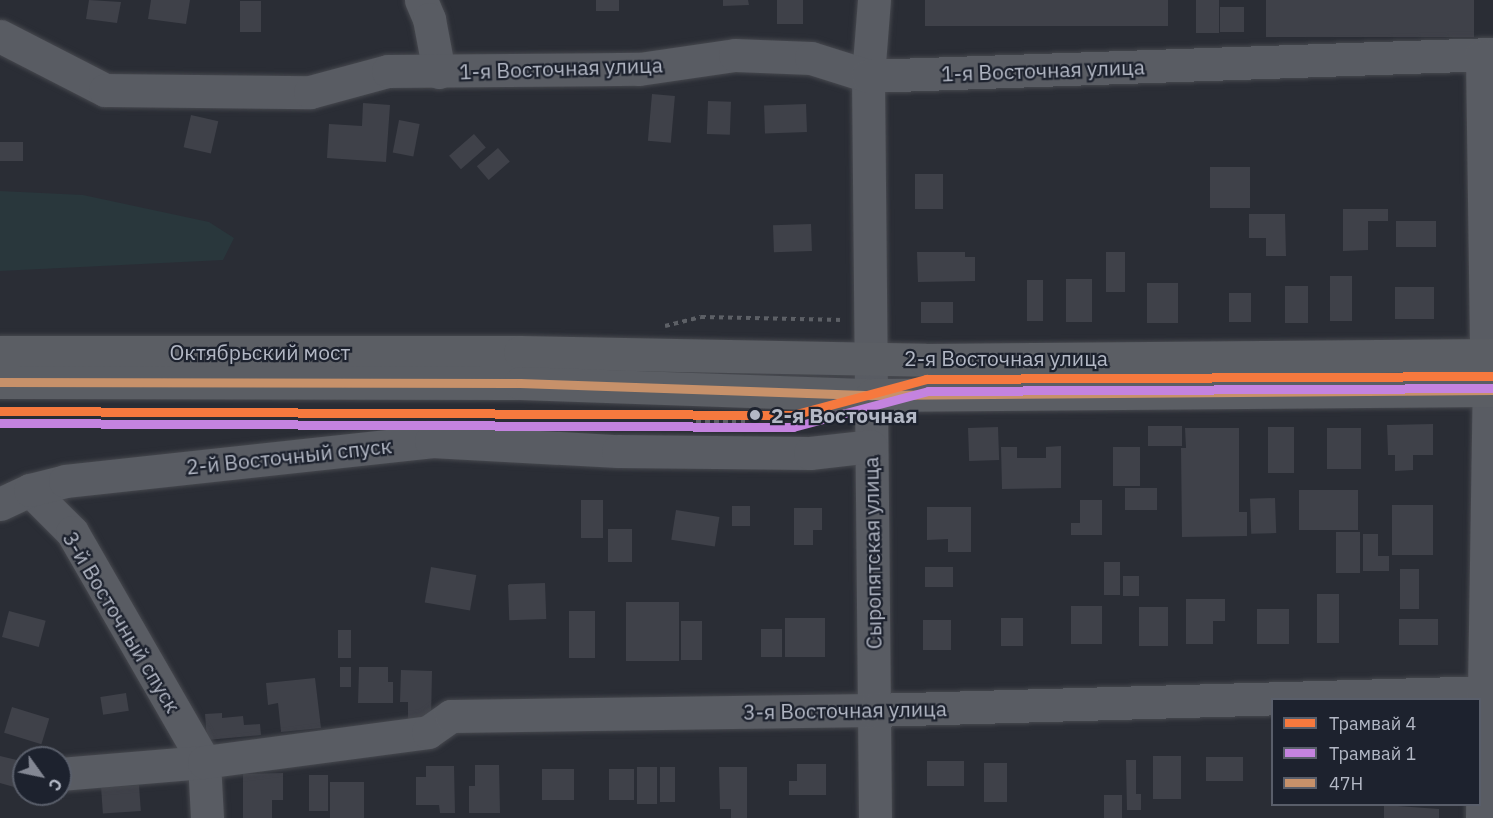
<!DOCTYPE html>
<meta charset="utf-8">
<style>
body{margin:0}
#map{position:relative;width:1493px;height:818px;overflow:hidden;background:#2a2d35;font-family:"IBM Plex Sans",sans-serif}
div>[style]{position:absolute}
.green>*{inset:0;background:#29373c}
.building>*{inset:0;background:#3f4149;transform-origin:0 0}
.path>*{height:4px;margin-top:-2px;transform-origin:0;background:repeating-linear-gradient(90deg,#5d6066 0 4.5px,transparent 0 9px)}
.roads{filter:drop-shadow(0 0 2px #46484e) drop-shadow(0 0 2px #46484e)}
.minor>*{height:33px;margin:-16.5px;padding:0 16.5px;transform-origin:16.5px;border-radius:16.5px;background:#595c63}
.major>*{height:33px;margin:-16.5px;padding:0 16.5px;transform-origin:16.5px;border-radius:16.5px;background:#5b5e64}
.bus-1>*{height:9px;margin:-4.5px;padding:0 4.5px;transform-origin:4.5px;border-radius:4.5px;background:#c7916a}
.tram-1>*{height:9px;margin:-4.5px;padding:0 4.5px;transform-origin:4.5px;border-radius:4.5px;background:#f6793e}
.tram-2>*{height:9px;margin:-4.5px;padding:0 4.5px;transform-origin:4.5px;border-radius:4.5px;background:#c483df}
.dots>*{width:16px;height:16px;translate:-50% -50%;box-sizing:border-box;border:3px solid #1d222e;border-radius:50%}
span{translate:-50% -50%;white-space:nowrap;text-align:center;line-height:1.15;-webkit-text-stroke:4.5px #1d222e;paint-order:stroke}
.street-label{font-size:21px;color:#b3b8c5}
.stop-label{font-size:21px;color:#b3b8c5;font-weight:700}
.left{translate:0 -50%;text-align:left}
.legend{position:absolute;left:1271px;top:698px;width:210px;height:108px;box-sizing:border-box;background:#1d222e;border:2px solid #595e6a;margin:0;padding:8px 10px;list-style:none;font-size:18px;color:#b3b8c5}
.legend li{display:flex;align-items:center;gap:12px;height:30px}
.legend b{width:30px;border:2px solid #595e6a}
.north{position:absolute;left:12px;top:746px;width:60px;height:60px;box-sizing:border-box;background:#1d222e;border:2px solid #595e6a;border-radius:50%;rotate:123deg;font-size:16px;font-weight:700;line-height:24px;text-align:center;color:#b3b8c5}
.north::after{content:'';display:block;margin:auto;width:21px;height:27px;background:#838793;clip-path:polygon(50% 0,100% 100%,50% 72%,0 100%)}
</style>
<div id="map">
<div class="green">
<div style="clip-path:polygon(0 191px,83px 195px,209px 222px,234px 238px,223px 260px,0 271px)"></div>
</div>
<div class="building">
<div style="clip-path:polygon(89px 0,121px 2px,117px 23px,86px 19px)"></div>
<div style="clip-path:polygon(151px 0,190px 0,186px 24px,148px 19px)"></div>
<div style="left:596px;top:0;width:23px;height:11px"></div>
<div style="clip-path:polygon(723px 0,748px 0,749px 5px,723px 6px)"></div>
<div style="left:777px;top:0;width:26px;height:24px"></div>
<div style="left:925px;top:0;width:243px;height:26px"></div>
<div style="left:1196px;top:0;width:23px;height:33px"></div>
<div style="left:1266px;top:0;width:208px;height:37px"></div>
<div style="left:261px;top:1px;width:31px;height:21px;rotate:90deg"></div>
<div style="left:1244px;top:7px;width:25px;height:24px;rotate:90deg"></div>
<div style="left:652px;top:94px;width:23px;height:47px;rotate:5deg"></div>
<div style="left:708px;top:101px;width:23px;height:33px;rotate:2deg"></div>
<div style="clip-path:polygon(363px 103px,390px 105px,386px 162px,327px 158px,329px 124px,362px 126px)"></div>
<div style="left:806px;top:104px;width:28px;height:42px;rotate:88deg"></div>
<div style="left:191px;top:115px;width:28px;height:33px;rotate:13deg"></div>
<div style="left:399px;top:120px;width:21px;height:33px;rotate:11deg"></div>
<div style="left:474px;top:134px;width:18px;height:33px;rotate:49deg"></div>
<div style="left:0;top:142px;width:23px;height:19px"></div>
<div style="left:498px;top:148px;width:18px;height:28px;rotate:49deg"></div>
<div style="left:1250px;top:167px;width:41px;height:40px;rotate:90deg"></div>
<div style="left:915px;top:174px;width:28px;height:35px"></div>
<div style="clip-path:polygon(1343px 209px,1388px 209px,1388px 221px,1368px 221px,1368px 250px,1343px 251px)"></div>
<div style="clip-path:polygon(1249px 214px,1285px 214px,1286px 256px,1266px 256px,1266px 238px,1249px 238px)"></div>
<div style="left:1396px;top:221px;width:40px;height:26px"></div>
<div style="left:811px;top:224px;width:27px;height:38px;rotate:88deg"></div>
<div style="clip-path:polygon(917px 252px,965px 252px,965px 257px,975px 257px,975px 281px,918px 282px)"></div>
<div style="left:1106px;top:252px;width:19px;height:40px"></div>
<div style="left:1330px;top:276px;width:22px;height:45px"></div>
<div style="left:1066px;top:279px;width:26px;height:43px"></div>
<div style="left:1027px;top:280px;width:16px;height:41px"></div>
<div style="left:1147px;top:283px;width:31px;height:40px"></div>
<div style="left:1285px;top:286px;width:23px;height:37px"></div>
<div style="left:1395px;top:287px;width:39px;height:32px"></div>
<div style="left:1229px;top:293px;width:22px;height:29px"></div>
<div style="left:921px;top:302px;width:32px;height:21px"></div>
<div style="clip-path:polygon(1433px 424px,1433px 455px,1413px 455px,1413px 470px,1395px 471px,1395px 455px,1388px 455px,1387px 425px)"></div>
<div style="left:1148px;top:426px;width:34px;height:20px"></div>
<div style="left:998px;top:427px;width:33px;height:30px;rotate:88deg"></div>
<div style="left:1294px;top:427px;width:46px;height:26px;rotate:90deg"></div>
<div style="clip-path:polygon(1185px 428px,1239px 428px,1239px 512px,1247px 512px,1247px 536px,1182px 537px,1181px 448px,1186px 448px)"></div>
<div style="left:1327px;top:428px;width:34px;height:41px"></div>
<div style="clip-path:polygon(1061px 446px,1061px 488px,1002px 489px,1001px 447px,1017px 447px,1017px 458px,1046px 458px,1046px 447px)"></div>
<div style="left:1113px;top:447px;width:27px;height:39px"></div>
<div style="left:1125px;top:488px;width:32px;height:22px"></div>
<div style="left:1299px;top:490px;width:59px;height:40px"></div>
<div style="left:1275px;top:498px;width:35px;height:25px;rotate:88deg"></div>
<div style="left:603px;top:500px;width:38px;height:22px;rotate:90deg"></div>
<div style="clip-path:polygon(1080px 500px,1102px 500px,1102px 535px,1071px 535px,1071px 523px,1080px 523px)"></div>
<div style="left:1392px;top:505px;width:41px;height:50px"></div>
<div style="left:732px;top:506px;width:18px;height:20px"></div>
<div style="clip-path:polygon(927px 507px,971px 507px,971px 552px,948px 552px,948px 539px,927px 540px)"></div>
<div style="clip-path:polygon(794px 508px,822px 508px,822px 530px,813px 530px,813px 545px,794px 545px)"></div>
<div style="left:676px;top:510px;width:44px;height:30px;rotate:9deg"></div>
<div style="left:608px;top:529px;width:24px;height:33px"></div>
<div style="left:1336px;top:532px;width:24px;height:41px"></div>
<div style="clip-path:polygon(1363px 534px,1378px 534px,1378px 556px,1389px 556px,1389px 571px,1363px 571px)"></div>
<div style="left:1104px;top:562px;width:16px;height:33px"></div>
<div style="left:431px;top:567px;width:46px;height:36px;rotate:10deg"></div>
<div style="left:953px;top:567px;width:20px;height:28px;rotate:90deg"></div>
<div style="left:1419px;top:569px;width:40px;height:19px;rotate:90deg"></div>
<div style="left:1123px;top:576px;width:16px;height:20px"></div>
<div style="left:545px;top:583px;width:36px;height:37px;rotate:88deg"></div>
<div style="left:1339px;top:594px;width:49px;height:22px;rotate:90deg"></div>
<div style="clip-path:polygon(1186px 599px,1225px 599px,1225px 621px,1213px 621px,1213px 644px,1186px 644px)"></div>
<div style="left:626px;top:602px;width:53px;height:59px"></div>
<div style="left:1071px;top:606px;width:31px;height:38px"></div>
<div style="left:1139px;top:607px;width:29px;height:39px"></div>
<div style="left:1257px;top:609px;width:32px;height:35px"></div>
<div style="left:9px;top:611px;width:38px;height:27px;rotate:15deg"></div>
<div style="left:569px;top:611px;width:26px;height:47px"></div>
<div style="left:785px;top:618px;width:40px;height:39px"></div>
<div style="left:1001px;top:618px;width:22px;height:28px"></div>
<div style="left:1399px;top:619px;width:39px;height:26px"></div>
<div style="left:923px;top:620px;width:28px;height:30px"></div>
<div style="left:681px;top:621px;width:21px;height:39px"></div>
<div style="left:761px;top:629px;width:21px;height:28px"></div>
<div style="left:338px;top:630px;width:13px;height:28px"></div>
<div style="left:340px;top:667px;width:11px;height:20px"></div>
<div style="clip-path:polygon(359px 667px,388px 667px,388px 682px,393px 682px,393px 703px,358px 703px)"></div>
<div style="clip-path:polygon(401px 670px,432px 671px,431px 721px,408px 720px,408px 702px,400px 702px)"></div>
<div style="clip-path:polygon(315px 678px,321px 728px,281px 732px,278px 703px,268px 705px,266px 683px)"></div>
<div style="left:126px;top:693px;width:18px;height:26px;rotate:81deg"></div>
<div style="left:12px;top:707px;width:39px;height:27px;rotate:17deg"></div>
<div style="clip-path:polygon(222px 713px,222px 718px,243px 716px,244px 725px,260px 724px,261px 735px,207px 740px,205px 714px)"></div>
<div style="clip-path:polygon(0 756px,21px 761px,14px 787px,0 783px)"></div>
<div style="left:1153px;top:756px;width:28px;height:43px"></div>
<div style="left:1243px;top:757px;width:24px;height:37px;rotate:90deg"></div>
<div style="clip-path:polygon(1126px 760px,1136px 760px,1136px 794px,1141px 794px,1141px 810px,1127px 810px)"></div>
<div style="left:927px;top:761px;width:37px;height:25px"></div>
<div style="left:984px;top:763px;width:23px;height:39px"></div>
<div style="clip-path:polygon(797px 764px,826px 764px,826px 795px,789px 795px,789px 781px,797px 781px)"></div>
<div style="clip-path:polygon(475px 765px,499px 765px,500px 813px,469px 813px,469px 786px,475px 786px)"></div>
<div style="clip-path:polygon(426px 766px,454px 766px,455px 813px,440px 813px,439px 805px,416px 805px,416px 777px,426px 777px)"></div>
<div style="left:637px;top:767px;width:20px;height:37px"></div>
<div style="left:675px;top:767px;width:35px;height:15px;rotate:90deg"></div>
<div style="clip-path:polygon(719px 767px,747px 767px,747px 818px,731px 818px,731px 809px,720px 809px)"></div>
<div style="left:542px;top:769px;width:32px;height:31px"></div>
<div style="left:634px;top:769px;width:31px;height:25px;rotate:90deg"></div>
<div style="clip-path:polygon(283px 773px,283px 800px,272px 800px,272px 818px,243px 818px,243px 774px)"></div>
<div style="left:309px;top:775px;width:19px;height:36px"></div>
<div style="left:330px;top:782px;width:34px;height:36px"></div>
<div style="left:139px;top:785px;width:26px;height:38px;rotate:86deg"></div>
<div style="left:1104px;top:795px;width:18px;height:23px"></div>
<div style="clip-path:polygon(1384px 805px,1439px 809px,1439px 818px,1384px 818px)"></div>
</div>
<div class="path">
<div style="left:665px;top:326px;width:37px;rotate:-14deg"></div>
<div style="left:701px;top:317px;width:142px;rotate:1.2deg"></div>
<div style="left:696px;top:421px;width:49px"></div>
</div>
<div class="roads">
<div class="minor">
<div style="left:421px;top:0;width:21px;rotate:67deg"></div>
<div style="left:429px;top:19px;width:54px;rotate:79.3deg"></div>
<div style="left:874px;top:0;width:76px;rotate:94.5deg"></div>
<div style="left:868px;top:76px;width:742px;rotate:89.46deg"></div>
<div style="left:0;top:36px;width:118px;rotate:27.2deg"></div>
<div style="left:105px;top:90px;width:205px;rotate:0.6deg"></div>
<div style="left:310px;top:92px;width:81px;rotate:-15.1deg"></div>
<div style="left:388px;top:71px;width:251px;rotate:-0.5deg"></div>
<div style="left:639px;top:69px;width:97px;rotate:-8.3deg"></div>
<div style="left:735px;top:55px;width:76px;rotate:2.3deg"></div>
<div style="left:811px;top:58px;width:60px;rotate:17.5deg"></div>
<div style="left:868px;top:76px;width:625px;rotate:-2.02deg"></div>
<div style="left:1482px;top:56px;width:299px;rotate:89.2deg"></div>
<div style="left:30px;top:490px;width:59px;rotate:45deg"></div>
<div style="left:72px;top:532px;width:265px;rotate:60.1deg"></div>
<div style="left:204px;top:762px;width:56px;rotate:86.9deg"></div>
<div style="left:0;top:504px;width:33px;rotate:-25deg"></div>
<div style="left:30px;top:490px;width:36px;rotate:-14deg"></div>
<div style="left:65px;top:481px;width:368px;rotate:-6.2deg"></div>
<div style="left:431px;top:441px;width:187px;rotate:3.1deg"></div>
<div style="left:618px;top:451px;width:192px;rotate:0.6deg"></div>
<div style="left:810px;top:453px;width:61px;rotate:-6.5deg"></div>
<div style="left:60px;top:774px;width:144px;rotate:-4.8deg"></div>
<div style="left:204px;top:762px;width:226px;rotate:-7.6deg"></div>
<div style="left:428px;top:732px;width:28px;rotate:-35deg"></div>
<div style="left:451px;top:716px;width:423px;rotate:-0.8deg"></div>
<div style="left:874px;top:710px;width:619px;rotate:-1.67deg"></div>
<div style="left:1482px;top:818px;width:428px;rotate:-89.1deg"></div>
</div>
<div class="major">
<div style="left:0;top:352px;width:520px"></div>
<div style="left:520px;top:352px;width:405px;rotate:1.1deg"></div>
<div style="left:925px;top:360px;width:568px;rotate:-0.5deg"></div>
<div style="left:0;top:382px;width:520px;rotate:0.11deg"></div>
<div style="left:520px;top:383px;width:352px;rotate:2deg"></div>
<div style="left:872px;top:395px;width:621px;rotate:-0.46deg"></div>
</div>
</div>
<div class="bus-1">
<div style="left:0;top:382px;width:520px;rotate:0.11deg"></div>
<div style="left:520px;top:383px;width:352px;rotate:2deg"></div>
<div style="left:872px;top:395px;width:621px;rotate:-0.46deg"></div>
</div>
<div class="tram-1">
<div style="left:0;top:411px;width:793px;rotate:0.29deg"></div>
<div style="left:793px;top:415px;width:138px;rotate:-15.1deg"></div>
<div style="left:926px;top:379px;width:567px;rotate:-0.3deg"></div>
</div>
<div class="tram-2">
<div style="left:0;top:423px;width:793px;rotate:0.29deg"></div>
<div style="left:793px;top:427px;width:140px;rotate:-14.9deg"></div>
<div style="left:928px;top:391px;width:565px;rotate:-0.3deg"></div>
</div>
<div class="dots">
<div style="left:755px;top:415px;background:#b3b8c5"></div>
</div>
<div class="street-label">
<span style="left:561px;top:68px;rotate:-2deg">1-я Восточная улица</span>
<span style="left:1043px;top:70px;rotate:-2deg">1-я Восточная улица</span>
<span style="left:260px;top:352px">Октябрьский мост</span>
<span style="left:1006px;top:358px">2-я Восточная улица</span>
<span style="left:289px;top:456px;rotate:-6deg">2-й Восточный спуск</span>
<span style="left:872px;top:553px;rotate:-91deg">Сыропятская улица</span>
<span style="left:122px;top:622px;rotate:59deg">3-й Восточный спуск</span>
<span style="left:845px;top:710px;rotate:-1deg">3-я Восточная улица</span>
</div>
<div class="stop-label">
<span class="left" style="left:771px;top:415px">2-я Восточная</span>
</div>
<ul class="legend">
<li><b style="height:8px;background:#f6793e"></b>Трамвай 4</li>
<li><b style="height:8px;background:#c483df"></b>Трамвай 1</li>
<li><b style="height:8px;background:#c7916a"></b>47Н</li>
</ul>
<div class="north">С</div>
</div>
